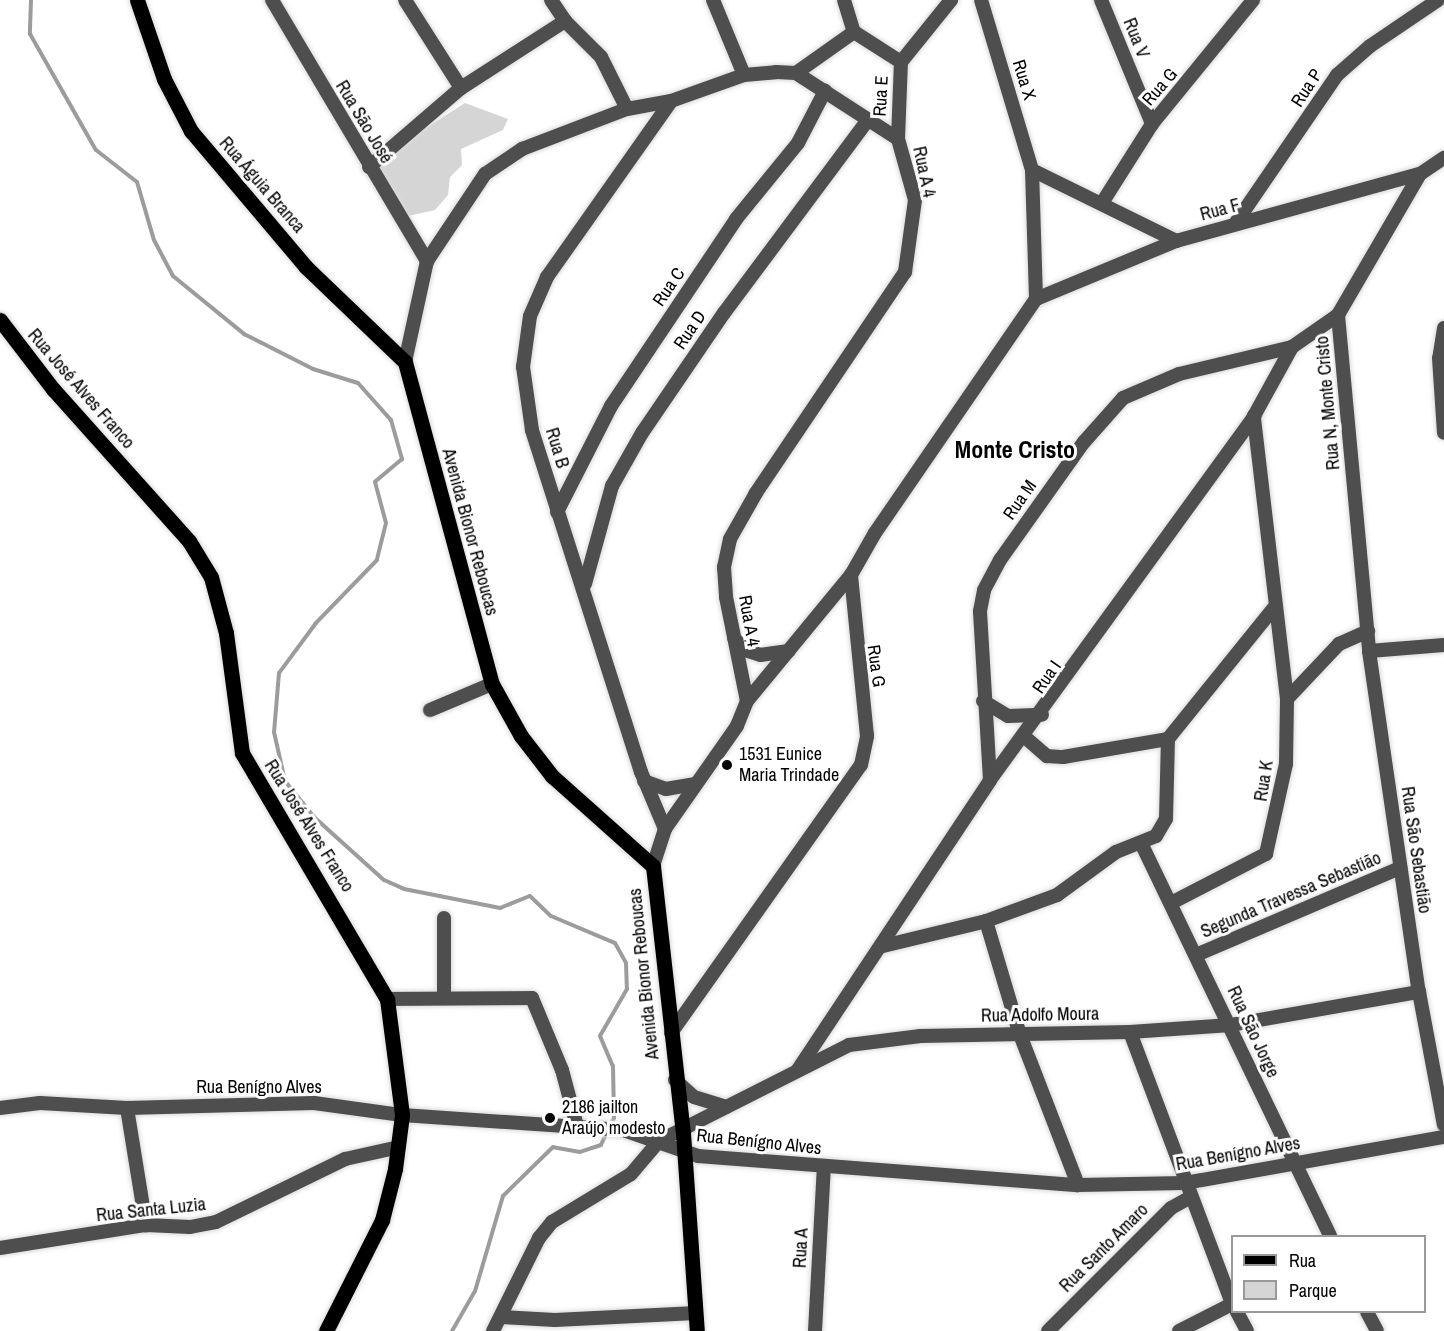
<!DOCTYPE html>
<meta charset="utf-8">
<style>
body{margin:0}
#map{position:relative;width:1444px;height:1331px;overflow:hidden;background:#fff;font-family:"Archivo Narrow",sans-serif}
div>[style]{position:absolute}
.green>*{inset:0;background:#d5d5d5}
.stream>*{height:4px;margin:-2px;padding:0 2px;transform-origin:2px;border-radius:2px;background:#9c9c9c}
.roads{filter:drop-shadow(0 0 2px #dbdbdb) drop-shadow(0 0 2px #dbdbdb)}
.minor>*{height:14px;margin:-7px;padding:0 7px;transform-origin:7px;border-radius:7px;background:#4e4e4e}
.major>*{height:15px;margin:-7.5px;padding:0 7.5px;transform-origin:7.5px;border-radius:7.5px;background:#000}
.dots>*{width:16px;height:16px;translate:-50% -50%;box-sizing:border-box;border:3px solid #fff;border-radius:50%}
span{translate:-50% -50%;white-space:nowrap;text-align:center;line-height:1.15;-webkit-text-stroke:6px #fff;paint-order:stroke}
.street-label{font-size:18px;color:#000}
.poi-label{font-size:18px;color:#000}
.left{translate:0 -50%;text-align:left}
.district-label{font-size:24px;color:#000;font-weight:700}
.legend{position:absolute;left:1231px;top:1235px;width:195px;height:78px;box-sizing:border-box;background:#fff;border:2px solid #999;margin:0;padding:8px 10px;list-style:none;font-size:18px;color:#000}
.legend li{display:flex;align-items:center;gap:12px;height:30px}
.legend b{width:30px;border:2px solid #999}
</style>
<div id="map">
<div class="green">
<div style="clip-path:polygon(465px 103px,508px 119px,503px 130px,461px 149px,462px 165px,450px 177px,448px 195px,435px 210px,408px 216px,379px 166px,399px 145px)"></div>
</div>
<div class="stream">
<div style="left:31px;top:0;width:34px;rotate:92deg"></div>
<div style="left:30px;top:34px;width:133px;rotate:60.4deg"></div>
<div style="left:96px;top:150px;width:52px;rotate:38deg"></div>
<div style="left:137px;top:182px;width:60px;rotate:73.7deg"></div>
<div style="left:154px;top:240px;width:41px;rotate:62.2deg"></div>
<div style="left:173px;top:276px;width:92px;rotate:39.2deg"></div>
<div style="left:244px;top:334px;width:77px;rotate:26.9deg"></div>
<div style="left:313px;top:369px;width:47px;rotate:17.3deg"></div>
<div style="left:358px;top:383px;width:50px;rotate:48.3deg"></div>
<div style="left:391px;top:420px;width:41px;rotate:74.2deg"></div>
<div style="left:402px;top:459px;width:35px;rotate:140deg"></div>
<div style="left:375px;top:482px;width:42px;rotate:75deg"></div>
<div style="left:386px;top:523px;width:38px;rotate:104deg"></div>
<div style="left:377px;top:560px;width:88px;rotate:134.1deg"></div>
<div style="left:316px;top:623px;width:62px;rotate:126.5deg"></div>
<div style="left:279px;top:673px;width:59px;rotate:94.8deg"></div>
<div style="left:274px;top:732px;width:50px;rotate:77.3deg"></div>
<div style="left:285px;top:781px;width:46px;rotate:51.1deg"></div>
<div style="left:314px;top:817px;width:94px;rotate:42deg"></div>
<div style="left:384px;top:880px;width:22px;rotate:24deg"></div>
<div style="left:404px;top:889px;width:98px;rotate:11.2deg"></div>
<div style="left:500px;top:908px;width:32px;rotate:-22deg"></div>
<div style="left:530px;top:896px;width:29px;rotate:44deg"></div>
<div style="left:551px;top:916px;width:69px;rotate:22.9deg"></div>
<div style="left:615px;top:943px;width:23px;rotate:61deg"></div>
<div style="left:626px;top:963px;width:26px;rotate:88deg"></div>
<div style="left:627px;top:989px;width:54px;rotate:119.9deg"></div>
<div style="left:600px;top:1036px;width:33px;rotate:67deg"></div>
<div style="left:613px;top:1066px;width:52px;rotate:88.9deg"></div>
<div style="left:614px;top:1118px;width:30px;rotate:116deg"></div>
<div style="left:601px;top:1145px;width:22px;rotate:162deg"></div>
<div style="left:580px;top:1152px;width:27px;rotate:-170deg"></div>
<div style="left:553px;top:1147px;width:70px;rotate:135.6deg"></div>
<div style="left:503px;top:1196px;width:99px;rotate:106.4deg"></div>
<div style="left:475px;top:1291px;width:46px;rotate:119.9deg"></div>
</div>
<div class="roads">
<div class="minor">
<div style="left:272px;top:0;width:304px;rotate:59.3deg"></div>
<div style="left:551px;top:0;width:25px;rotate:56deg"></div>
<div style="left:713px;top:0;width:81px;rotate:67.5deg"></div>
<div style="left:844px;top:0;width:34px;rotate:73deg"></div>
<div style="left:981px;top:0;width:177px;rotate:73.3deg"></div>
<div style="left:1032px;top:170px;width:129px;rotate:88.2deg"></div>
<div style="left:1101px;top:0;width:134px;rotate:67.6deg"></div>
<div style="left:854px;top:32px;width:56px;rotate:32.6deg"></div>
<div style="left:796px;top:73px;width:71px;rotate:-35.3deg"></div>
<div style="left:461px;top:88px;width:124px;rotate:-32.8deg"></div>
<div style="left:565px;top:21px;width:51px;rotate:45deg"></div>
<div style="left:601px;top:57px;width:58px;rotate:63.4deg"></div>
<div style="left:898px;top:139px;width:77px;rotate:-87.8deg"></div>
<div style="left:901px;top:62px;width:80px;rotate:-51.1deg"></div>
<div style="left:369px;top:167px;width:121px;rotate:-40.7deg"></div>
<div style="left:461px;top:88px;width:104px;rotate:-122.5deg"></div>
<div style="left:1032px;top:170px;width:161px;rotate:26.2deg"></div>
<div style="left:1420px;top:174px;width:163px;rotate:120.2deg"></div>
<div style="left:1338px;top:315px;width:337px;rotate:84.7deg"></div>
<div style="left:1369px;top:651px;width:345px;rotate:81.7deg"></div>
<div style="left:1419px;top:992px;width:135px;rotate:79.4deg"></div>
<div style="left:1102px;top:203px;width:93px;rotate:-57.7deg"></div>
<div style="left:1152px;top:124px;width:160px;rotate:-50.8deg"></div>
<div style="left:1235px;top:224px;width:181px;rotate:-55.6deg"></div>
<div style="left:1337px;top:75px;width:44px;rotate:-41.3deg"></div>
<div style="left:1370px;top:46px;width:82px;rotate:-34.1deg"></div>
<div style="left:1036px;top:299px;width:152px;rotate:-22.5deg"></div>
<div style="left:1176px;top:241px;width:253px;rotate:-15.4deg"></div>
<div style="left:1420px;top:174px;width:29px;rotate:-34deg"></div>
<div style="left:1444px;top:328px;width:30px;rotate:99deg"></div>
<div style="left:1439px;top:358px;width:75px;rotate:86.2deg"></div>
<div style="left:405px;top:362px;width:103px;rotate:-77.7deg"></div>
<div style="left:427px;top:261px;width:105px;rotate:-56.3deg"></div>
<div style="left:485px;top:174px;width:45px;rotate:-34deg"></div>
<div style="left:522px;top:149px;width:112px;rotate:-20.9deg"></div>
<div style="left:627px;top:109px;width:45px;rotate:-10.3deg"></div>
<div style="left:671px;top:101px;width:77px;rotate:-19.6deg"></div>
<div style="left:744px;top:75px;width:32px;rotate:-5deg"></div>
<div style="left:776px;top:72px;width:20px;rotate:3deg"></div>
<div style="left:796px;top:73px;width:121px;rotate:32.9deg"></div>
<div style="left:898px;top:139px;width:63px;rotate:74.4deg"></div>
<div style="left:915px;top:200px;width:73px;rotate:97.9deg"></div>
<div style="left:905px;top:272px;width:267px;rotate:124deg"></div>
<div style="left:756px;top:493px;width:53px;rotate:119.5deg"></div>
<div style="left:730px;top:539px;width:29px;rotate:102deg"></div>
<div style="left:724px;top:567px;width:30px;rotate:86deg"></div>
<div style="left:726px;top:597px;width:106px;rotate:78.6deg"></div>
<div style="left:747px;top:701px;width:27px;rotate:112deg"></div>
<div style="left:737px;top:726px;width:126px;rotate:125deg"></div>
<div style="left:665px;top:829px;width:39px;rotate:108deg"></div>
<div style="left:557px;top:512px;width:119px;rotate:-63deg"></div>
<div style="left:611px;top:406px;width:225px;rotate:-56.2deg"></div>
<div style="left:736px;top:219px;width:98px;rotate:-50.8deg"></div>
<div style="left:798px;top:143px;width:59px;rotate:-62.6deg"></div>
<div style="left:585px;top:584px;width:102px;rotate:-74.6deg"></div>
<div style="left:612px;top:486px;width:61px;rotate:-60.5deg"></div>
<div style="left:642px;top:433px;width:145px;rotate:-55.7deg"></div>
<div style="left:724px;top:313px;width:241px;rotate:-53.3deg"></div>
<div style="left:734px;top:638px;width:16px;rotate:47deg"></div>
<div style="left:745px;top:650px;width:16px;rotate:18deg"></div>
<div style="left:760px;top:655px;width:29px;rotate:-8deg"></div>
<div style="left:1369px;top:651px;width:75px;rotate:-4.6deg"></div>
<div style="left:1287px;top:699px;width:76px;rotate:-46.6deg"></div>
<div style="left:1339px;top:644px;width:32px;rotate:-24deg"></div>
<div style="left:747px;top:701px;width:163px;rotate:-50.5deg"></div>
<div style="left:983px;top:701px;width:29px;rotate:31deg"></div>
<div style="left:1008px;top:716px;width:34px;rotate:-2deg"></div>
<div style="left:430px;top:710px;width:67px;rotate:-22.8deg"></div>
<div style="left:1026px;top:738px;width:28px;rotate:41deg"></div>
<div style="left:1047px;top:756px;width:16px;rotate:4deg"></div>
<div style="left:1063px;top:757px;width:107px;rotate:-9.7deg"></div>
<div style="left:1168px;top:739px;width:167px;rotate:-51.1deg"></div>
<div style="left:990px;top:780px;width:169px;rotate:-93.4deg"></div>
<div style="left:980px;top:611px;width:21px;rotate:-79deg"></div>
<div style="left:984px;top:590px;width:34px;rotate:-62deg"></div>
<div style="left:1000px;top:560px;width:145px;rotate:-54.6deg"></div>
<div style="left:1084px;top:442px;width:59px;rotate:-48.4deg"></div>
<div style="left:1123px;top:398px;width:61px;rotate:-23.2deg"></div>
<div style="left:1179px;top:374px;width:116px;rotate:-13.4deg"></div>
<div style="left:644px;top:781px;width:23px;rotate:20deg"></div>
<div style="left:666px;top:789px;width:27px;rotate:-10deg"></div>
<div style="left:665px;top:829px;width:62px;rotate:-112.8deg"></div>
<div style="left:641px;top:772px;width:359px;rotate:-107.7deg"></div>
<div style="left:532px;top:430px;width:64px;rotate:-98.1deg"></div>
<div style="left:523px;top:367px;width:51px;rotate:-82.2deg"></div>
<div style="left:530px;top:316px;width:43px;rotate:-66.4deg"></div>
<div style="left:547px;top:277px;width:215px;rotate:-54.8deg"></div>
<div style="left:1142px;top:845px;width:434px;rotate:64.3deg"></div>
<div style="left:1173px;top:902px;width:105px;rotate:-27.3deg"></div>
<div style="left:1266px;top:854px;width:92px;rotate:-77.5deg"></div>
<div style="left:1286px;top:764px;width:65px;rotate:-89.1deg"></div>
<div style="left:1287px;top:699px;width:285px;rotate:-96.7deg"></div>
<div style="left:444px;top:918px;width:78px;rotate:90deg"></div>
<div style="left:986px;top:921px;width:116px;rotate:73.4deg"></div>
<div style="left:1019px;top:1032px;width:164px;rotate:68.9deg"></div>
<div style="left:883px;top:946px;width:106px;rotate:-13.6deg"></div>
<div style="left:986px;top:921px;width:76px;rotate:-20.1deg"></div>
<div style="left:1057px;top:895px;width:73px;rotate:-36.1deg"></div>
<div style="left:1116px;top:852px;width:43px;rotate:-21.8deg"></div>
<div style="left:1156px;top:836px;width:20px;rotate:-60deg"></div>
<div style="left:1166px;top:819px;width:80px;rotate:-88.6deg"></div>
<div style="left:1196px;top:955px;width:222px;rotate:-23.1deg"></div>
<div style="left:387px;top:999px;width:145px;rotate:-0.4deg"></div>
<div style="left:532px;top:998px;width:78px;rotate:67.4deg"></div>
<div style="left:562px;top:1070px;width:58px;rotate:75deg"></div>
<div style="left:1130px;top:1032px;width:290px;rotate:69.4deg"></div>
<div style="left:671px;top:1033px;width:329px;rotate:-54.7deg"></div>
<div style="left:861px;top:765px;width:30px;rotate:-78deg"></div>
<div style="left:867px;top:736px;width:162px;rotate:-95.7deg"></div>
<div style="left:851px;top:575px;width:48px;rotate:-60.3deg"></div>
<div style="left:875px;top:533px;width:284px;rotate:-55.5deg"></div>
<div style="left:797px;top:1071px;width:349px;rotate:-56.4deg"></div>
<div style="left:990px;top:780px;width:450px;rotate:-54deg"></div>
<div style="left:1254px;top:416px;width:79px;rotate:-61.2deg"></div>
<div style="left:1292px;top:347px;width:56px;rotate:-34.8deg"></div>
<div style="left:675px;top:1080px;width:25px;rotate:42deg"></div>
<div style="left:694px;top:1097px;width:34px;rotate:17deg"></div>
<div style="left:0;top:1108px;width:40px;rotate:-7.1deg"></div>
<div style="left:40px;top:1103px;width:87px;rotate:3.3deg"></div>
<div style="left:127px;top:1108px;width:187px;rotate:-1.5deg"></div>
<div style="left:314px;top:1103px;width:89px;rotate:7.8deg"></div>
<div style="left:402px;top:1115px;width:222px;rotate:3.9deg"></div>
<div style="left:623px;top:1130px;width:79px;rotate:19.1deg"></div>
<div style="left:698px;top:1156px;width:381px;rotate:4.4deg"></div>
<div style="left:1078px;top:1185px;width:107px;rotate:-1.1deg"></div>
<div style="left:1185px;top:1183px;width:263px;rotate:-10.1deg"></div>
<div style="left:127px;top:1108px;width:119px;rotate:80.8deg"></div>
<div style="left:0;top:1248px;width:148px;rotate:-9deg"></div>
<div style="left:146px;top:1225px;width:44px;rotate:2.6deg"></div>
<div style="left:190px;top:1227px;width:26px;rotate:-11deg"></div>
<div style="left:216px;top:1222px;width:144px;rotate:-26deg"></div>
<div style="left:345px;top:1159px;width:55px;rotate:-12.5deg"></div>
<div style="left:1237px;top:1312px;width:21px;rotate:62deg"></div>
<div style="left:1367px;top:1312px;width:21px;rotate:62deg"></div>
<div style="left:501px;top:1317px;width:54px;rotate:3.2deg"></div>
<div style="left:555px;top:1320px;width:141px;rotate:-2.8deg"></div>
<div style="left:493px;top:1331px;width:104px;rotate:-63.7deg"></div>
<div style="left:539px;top:1238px;width:21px;rotate:-51deg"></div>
<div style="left:552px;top:1222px;width:92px;rotate:-31.3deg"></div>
<div style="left:631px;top:1174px;width:43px;rotate:-49.7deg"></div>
<div style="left:659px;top:1141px;width:213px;rotate:-26.8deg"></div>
<div style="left:849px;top:1045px;width:72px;rotate:-7.2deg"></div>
<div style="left:920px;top:1036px;width:210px;rotate:-1.1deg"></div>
<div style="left:1130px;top:1032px;width:101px;rotate:-4deg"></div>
<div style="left:1231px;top:1025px;width:191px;rotate:-10deg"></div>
<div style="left:815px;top:1331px;width:164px;rotate:-86.9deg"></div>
<div style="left:1048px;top:1331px;width:174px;rotate:-45deg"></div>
<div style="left:1171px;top:1208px;width:23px;rotate:-29deg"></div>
<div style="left:1179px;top:1331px;width:59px;rotate:-27deg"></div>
</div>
<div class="major">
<div style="left:137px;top:0;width:83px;rotate:71.1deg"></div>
<div style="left:164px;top:79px;width:59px;rotate:62.6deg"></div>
<div style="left:191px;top:131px;width:178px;rotate:49.8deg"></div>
<div style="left:306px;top:267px;width:137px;rotate:43.8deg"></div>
<div style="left:405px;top:362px;width:334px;rotate:74.9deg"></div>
<div style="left:492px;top:684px;width:60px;rotate:60.9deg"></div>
<div style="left:521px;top:736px;width:51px;rotate:52.2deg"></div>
<div style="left:552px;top:776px;width:135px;rotate:41.7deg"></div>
<div style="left:653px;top:866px;width:269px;rotate:83.6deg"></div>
<div style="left:683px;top:1133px;width:198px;rotate:86deg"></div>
<div style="left:0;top:320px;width:87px;rotate:52.5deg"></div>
<div style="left:53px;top:389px;width:204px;rotate:48.2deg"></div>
<div style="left:189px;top:541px;width:42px;rotate:58.6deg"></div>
<div style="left:211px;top:577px;width:58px;rotate:75deg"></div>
<div style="left:226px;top:633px;width:121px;rotate:82.4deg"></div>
<div style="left:242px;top:753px;width:286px;rotate:59.5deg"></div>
<div style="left:387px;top:999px;width:117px;rotate:82.6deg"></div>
<div style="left:402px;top:1115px;width:54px;rotate:97.4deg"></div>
<div style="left:395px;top:1169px;width:53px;rotate:104.3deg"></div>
<div style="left:382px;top:1220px;width:124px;rotate:116.8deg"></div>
</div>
</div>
<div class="dots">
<div style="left:727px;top:765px;background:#000"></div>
<div style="left:550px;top:1118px;background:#000"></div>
</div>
<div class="street-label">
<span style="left:1136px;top:38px;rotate:68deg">Rua V</span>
<span style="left:1024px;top:80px;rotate:73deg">Rua X</span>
<span style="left:1160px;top:87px;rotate:-49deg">Rua G</span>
<span style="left:1307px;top:88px;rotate:-57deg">Rua P</span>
<span style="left:881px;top:96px;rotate:-87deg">Rua E</span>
<span style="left:364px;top:122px;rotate:59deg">Rua São José</span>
<span style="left:924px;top:172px;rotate:78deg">Rua A 4</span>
<span style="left:262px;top:185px;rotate:49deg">Rua Águia Branca</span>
<span style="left:1220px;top:210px;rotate:-15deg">Rua F</span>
<span style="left:669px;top:287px;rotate:-56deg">Rua C</span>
<span style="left:690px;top:330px;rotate:-56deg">Rua D</span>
<span style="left:81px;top:389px;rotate:49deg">Rua José Alves Franco</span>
<span style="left:1328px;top:403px;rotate:-95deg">Rua N, Monte Cristo</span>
<span style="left:557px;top:448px;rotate:73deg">Rua B</span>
<span style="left:1020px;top:500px;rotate:-55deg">Rua M</span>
<span style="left:470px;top:532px;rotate:75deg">Avenida Bionor Reboucas</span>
<span style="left:749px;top:621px;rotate:80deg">Rua A 4</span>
<span style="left:876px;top:666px;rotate:82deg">Rua G</span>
<span style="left:1047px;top:677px;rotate:-55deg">Rua I</span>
<span style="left:1264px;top:781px;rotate:-81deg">Rua K</span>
<span style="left:309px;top:826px;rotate:58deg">Rua José Alves Franco</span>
<span style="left:1416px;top:850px;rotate:82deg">Rua São Sebastião</span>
<span style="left:1291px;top:895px;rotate:-23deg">Segunda Travessa Sebastião</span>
<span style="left:644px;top:974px;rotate:-96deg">Avenida Bionor Reboucas</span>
<span style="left:1040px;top:1015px;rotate:-1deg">Rua Adolfo Moura</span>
<span style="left:1253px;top:1032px;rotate:65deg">Rua São Jorge</span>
<span style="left:259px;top:1087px">Rua Benígno Alves</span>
<span style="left:759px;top:1142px;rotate:6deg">Rua Benígno Alves</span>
<span style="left:1238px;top:1154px;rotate:-10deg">Rua Benígno Alves</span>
<span style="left:151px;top:1210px;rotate:-6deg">Rua Santa Luzia</span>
<span style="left:801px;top:1248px;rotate:-87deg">Rua A</span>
<span style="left:1104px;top:1248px;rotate:-45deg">Rua Santo Amaro</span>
</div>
<div class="poi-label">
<span class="left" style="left:739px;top:765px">1531 Eunice<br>Maria Trindade</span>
<span class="left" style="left:562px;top:1118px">2186 jailton<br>Araújo modesto</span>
</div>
<div class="district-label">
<span style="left:1015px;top:450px">Monte Cristo</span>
</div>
<ul class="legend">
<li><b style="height:8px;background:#000"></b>Rua</li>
<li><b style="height:16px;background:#d5d5d5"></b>Parque</li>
</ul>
</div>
